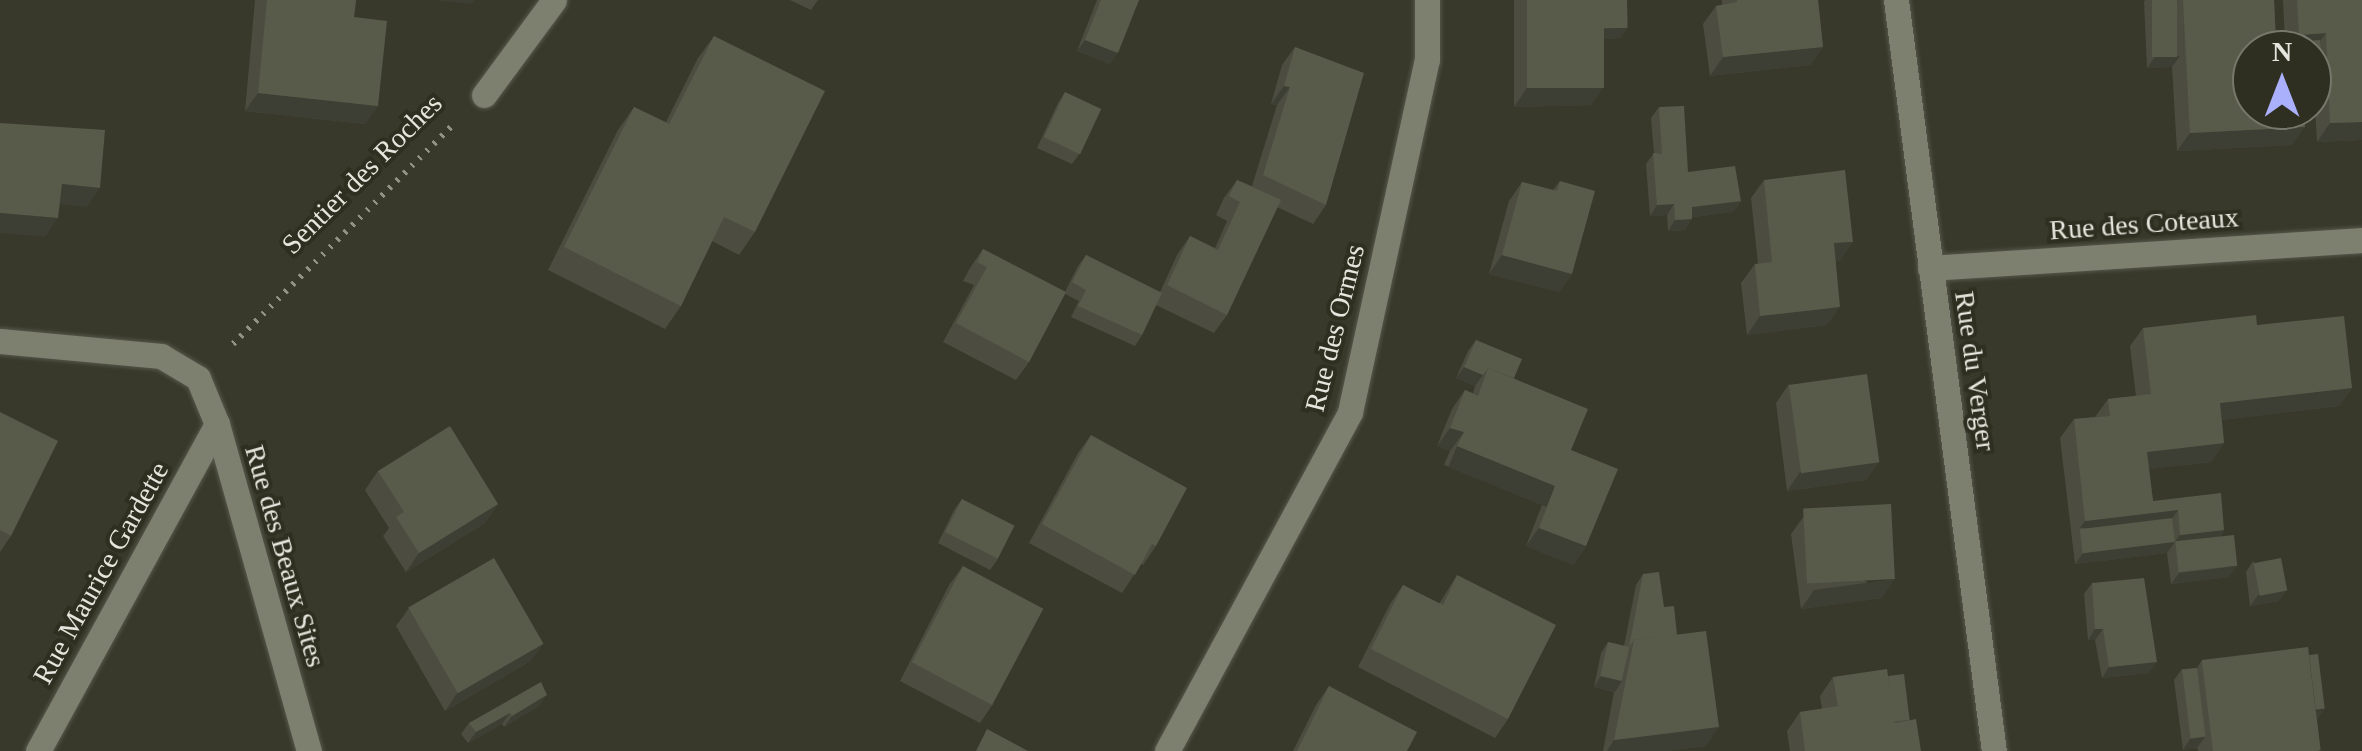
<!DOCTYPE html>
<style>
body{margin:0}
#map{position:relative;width:2362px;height:751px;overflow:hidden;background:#38392a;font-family:Georgia,serif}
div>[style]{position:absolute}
.path>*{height:6px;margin-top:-3px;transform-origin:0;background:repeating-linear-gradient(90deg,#919286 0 2.5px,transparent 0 10.5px)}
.roads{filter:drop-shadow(0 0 2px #56574b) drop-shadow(0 0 2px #56574b)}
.minor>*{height:25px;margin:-12.5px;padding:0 12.5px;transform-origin:12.5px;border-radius:12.5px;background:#7e806f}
.wall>*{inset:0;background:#4c4d40}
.shaded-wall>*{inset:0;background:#3e3f34;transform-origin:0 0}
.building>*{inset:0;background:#585a4a;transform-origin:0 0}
span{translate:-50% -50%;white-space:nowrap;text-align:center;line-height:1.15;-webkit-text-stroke:8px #2e2f20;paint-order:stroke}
.street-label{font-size:28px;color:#e5e6dd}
.north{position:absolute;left:2232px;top:30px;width:100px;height:100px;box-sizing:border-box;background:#2e2f20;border:2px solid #77786c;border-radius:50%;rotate:0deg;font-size:28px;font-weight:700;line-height:40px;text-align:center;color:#e5e6dd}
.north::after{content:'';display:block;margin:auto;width:35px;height:45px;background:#aab0fb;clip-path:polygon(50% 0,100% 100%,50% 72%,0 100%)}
</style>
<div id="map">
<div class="path">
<div style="left:233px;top:344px;width:308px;rotate:-44.9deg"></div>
</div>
<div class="roads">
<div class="minor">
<div style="left:1896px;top:0;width:757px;rotate:82.57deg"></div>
<div style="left:484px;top:95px;width:118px;rotate:-53.6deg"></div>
<div style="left:1930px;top:268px;width:433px;rotate:-3.7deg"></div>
<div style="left:0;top:341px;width:162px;rotate:5.3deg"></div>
<div style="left:161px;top:356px;width:43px;rotate:30.7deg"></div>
<div style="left:198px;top:378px;width:50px;rotate:67.6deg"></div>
<div style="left:217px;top:424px;width:340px;rotate:74.3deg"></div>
<div style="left:38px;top:751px;width:373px;rotate:-61.3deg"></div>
<div style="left:1167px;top:751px;width:385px;rotate:-61.6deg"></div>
<div style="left:1350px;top:412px;width:360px;rotate:-77.7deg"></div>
<div style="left:1427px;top:60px;width:60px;rotate:-90deg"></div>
</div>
</div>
<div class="wall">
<div style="clip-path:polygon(255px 0,356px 0,354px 17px,378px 106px,365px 124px,245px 111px)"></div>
<div style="clip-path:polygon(790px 0,818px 0,811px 10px)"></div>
<div style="clip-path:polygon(1097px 0,1139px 0,1110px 64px,1077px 51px)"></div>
<div style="clip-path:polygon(1514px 0,1627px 0,1628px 27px,1620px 38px,1604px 39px,1591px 105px,1514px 107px)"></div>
<div style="clip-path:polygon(1722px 0,1818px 0,1823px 47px,1810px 65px,1710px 76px,1703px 24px,1716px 6px,1722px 5px)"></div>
<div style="clip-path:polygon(2145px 0,2274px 0,2276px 42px,2285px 42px,2283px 0,2362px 0,2362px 140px,2317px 142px,2312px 50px,2292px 145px,2177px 151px,2172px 67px,2147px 68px,2144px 2px)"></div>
<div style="clip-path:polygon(714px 36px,755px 232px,739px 255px,712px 241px,681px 306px,665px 329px,548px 270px,618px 130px,634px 107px,666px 122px,698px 58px)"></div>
<div style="clip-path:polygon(1295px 47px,1326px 205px,1313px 224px,1277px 207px,1227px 315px,1214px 333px,1156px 305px,1142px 335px,1135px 346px,1071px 317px,1079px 301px,1065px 294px,1029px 362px,1016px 380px,943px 342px,974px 285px,963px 281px,970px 268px,983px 249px,1065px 292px,1078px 266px,1086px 255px,1160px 292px,1177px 255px,1190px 236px,1215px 248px,1227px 221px,1216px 215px,1224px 198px,1237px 180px,1252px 186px,1277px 105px,1271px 104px,1282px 65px)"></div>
<div style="clip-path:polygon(1065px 92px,1080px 153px,1072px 164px,1037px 148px,1058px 103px)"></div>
<div style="clip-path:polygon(1659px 107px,1688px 172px,1741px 201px,1733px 212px,1692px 217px,1685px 230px,1668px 231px,1667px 215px,1650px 216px,1646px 164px,1654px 153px,1651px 118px)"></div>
<div style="clip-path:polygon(1764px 180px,1840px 261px,1836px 261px,1827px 325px,1747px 335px,1741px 283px,1755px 264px,1758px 264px,1751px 198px)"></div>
<div style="clip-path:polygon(1560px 181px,1572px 274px,1559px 292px,1489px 274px,1509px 201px,1522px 182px,1553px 190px)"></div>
<div style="clip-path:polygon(2257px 325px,2352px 388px,2339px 406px,2222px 420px,2224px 443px,2211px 462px,2149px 469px,2153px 501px,2224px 530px,2220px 537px,2229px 577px,2171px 584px,2167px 553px,2075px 564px,2060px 438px,2074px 419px,2095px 417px,2108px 399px,2136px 396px,2130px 346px,2143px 328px)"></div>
<div style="clip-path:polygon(1476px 340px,1514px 378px,1571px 450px,1586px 546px,1573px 565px,1526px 546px,1542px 505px,1444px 465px,1450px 451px,1437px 446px,1452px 409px,1465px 390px,1473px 393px,1475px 386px,1456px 378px,1468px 351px)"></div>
<div style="clip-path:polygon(1789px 384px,1879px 462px,1866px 480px,1787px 491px,1776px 403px)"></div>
<div style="clip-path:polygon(0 412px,11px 536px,0 552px)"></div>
<div style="clip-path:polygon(1091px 435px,1156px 546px,1143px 565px,1141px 564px,1122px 593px,1029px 543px,1078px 453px)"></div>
<div style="clip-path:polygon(378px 471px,498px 504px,485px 523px,406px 572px,383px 536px,389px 528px,365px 490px)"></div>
<div style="clip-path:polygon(962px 499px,998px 559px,990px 570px,938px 543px,954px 510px)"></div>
<div style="clip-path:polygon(1804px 516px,1882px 598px,1801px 609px,1791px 534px)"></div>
<div style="clip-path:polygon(2253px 561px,2279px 601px,2250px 606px,2246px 572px)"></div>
<div style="clip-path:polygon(963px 566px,993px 704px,980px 723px,900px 681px,949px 585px)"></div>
<div style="clip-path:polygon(1643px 574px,1664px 607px,1677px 635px,1706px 746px,1666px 751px,1603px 751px,1614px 692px,1594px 687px,1601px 653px,1608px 642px,1624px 646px,1636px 585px)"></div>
<div style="clip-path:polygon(1457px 575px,1508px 719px,1495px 738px,1358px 667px,1390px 604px,1403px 585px,1439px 604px)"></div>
<div style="clip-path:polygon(2092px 583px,2149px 673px,2102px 678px,2095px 640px,2088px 640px,2084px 594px)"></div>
<div style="clip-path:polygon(409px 608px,531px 661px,445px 711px,396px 626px)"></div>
<div style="clip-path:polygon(2202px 660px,2317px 720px,2319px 751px,2198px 751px,2197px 748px,2183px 750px,2174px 680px,2182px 669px,2197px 668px)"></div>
<div style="clip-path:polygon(1888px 676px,1910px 720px,1921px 751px,1790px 751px,1787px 731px,1800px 712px,1822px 709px,1820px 696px,1833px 677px)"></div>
<div style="clip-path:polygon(1329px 686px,1407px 751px,1293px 751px,1316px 705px)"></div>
<div style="clip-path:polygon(539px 706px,504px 727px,502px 724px,468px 743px,461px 734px,469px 723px)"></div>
</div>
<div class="shaded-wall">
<div style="clip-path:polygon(433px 0,475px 0,472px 4px)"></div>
<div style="clip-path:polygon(1628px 27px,1620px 38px,1592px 40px,1600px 29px)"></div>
<div style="clip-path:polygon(2326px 33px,2313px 51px,2294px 43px,2299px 35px)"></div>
<div style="clip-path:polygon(1085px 40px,1118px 53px,1110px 64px,1077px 51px)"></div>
<div style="clip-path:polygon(1823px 47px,1810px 65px,1710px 76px,1723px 57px)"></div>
<div style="clip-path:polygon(2180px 56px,2172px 67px,2147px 68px,2155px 57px)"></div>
<div style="clip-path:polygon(2312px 83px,2323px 83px,2315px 94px,2312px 94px)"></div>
<div style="clip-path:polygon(1284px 86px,1290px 87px,1277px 105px,1271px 104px)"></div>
<div style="clip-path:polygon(1604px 87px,1591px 105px,1514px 107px,1527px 88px)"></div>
<div style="clip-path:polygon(258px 93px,378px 106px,365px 124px,245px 111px)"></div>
<div style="clip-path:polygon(2362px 122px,2362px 140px,2317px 142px,2330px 123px)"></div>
<div style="clip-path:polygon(2305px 127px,2292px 145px,2177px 151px,2190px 133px)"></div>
<div style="clip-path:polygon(62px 184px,100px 188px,87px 207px,48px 203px)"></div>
<div style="clip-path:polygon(1741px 201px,1733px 212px,1684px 218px,1692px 207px)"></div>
<div style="clip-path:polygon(1674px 204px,1667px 215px,1650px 216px,1657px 205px)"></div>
<div style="clip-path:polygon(0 213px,58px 218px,45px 237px,0 233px)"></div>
<div style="clip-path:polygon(1692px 219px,1685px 230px,1668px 231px,1675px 220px)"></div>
<div style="clip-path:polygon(1853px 242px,1840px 261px,1821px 262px,1834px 243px)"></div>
<div style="clip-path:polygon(1502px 255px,1572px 274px,1559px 292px,1489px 274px)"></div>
<div style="clip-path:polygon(1840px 307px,1827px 325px,1747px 335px,1760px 316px)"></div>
<div style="clip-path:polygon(1464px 367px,1483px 375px,1475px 386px,1456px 378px)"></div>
<div style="clip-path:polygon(2352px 388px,2339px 406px,2207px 422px,2220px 403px)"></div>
<div style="clip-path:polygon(1450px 428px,1464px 432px,1450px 451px,1437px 446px)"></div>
<div style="clip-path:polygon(2224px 443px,2211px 462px,2134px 471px,2147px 452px)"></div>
<div style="left:1457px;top:446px;width:106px;height:23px;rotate:22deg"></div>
<div style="clip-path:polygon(1879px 462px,1866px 480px,1787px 491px,1800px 472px)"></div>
<div style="clip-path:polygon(498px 504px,485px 523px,406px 572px,419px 553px)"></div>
<div style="clip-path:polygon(2178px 510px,2165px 529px,2080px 528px,2072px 539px,2085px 521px)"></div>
<div style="clip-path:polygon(1539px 528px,1586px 546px,1573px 565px,1526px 546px)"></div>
<div style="clip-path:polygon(2224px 530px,2211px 549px,2175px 542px,2180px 535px)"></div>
<div style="clip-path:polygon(2175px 542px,2167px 553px,2075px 564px,2083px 553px)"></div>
<div style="clip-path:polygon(2237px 566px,2229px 577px,2171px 584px,2179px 573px)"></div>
<div style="clip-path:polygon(1895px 579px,1882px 598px,1801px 609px,1814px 590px)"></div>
<div style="clip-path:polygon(2287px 590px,2279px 601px,2250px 606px,2258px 595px)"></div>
<div style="clip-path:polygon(2095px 629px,2103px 629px,2095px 640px,2088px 640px)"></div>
<div style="clip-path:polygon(544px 643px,531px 661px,445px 711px,458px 692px)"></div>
<div style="clip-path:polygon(2157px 662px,2149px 673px,2102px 678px,2109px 667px)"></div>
<div style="clip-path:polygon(1601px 676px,1622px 681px,1615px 692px,1594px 687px)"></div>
<div style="clip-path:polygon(547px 695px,539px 706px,504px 727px,512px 716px)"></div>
<div style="clip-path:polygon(2325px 709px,2317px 720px,2309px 712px)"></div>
<div style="clip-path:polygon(510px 713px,502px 724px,468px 743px,476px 732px)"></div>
<div style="clip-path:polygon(1719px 727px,1706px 746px,1666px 751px,1607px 751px,1614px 740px)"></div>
<div style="clip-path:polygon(2205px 737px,2197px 748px,2183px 750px,2190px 739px)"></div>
</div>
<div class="building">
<div style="clip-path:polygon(267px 0,356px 0,354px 17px,387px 21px,378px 106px,258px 93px)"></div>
<div style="clip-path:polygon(1101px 0,1139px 0,1118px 53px,1085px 40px)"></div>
<div style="left:1527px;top:0;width:77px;height:88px"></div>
<div style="left:1604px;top:0;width:23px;height:28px"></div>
<div style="clip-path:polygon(1737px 0,1818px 0,1823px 47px,1723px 57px,1716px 6px,1737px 2px)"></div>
<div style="left:2152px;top:0;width:25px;height:57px"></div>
<div style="clip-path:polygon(2183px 0,2274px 0,2276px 42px,2300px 41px,2300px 50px,2252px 50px,2252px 110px,2304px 110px,2305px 127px,2190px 133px)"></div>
<div style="clip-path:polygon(2297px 0,2362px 0,2362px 122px,2330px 123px,2326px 33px,2299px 35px)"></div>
<div style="clip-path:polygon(714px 36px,825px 91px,755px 232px,724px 217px,681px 306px,564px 247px,634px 107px,669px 124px)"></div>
<div style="clip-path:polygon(2320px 40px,2323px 83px,2312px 83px,2312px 50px,2300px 50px,2300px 42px)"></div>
<div style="clip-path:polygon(1295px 47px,1364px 73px,1326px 205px,1263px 175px,1290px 87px,1284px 86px)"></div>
<div style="left:1065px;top:92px;width:40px;height:50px;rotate:25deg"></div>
<div style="clip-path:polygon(1684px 106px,1688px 172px,1735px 166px,1741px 201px,1692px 207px,1692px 219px,1675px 220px,1674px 204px,1657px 205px,1653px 153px,1662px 154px,1659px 107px)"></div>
<div style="clip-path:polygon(0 123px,105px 130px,100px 188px,62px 184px,58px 218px,0 213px)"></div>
<div style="clip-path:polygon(1845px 170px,1853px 242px,1834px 243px,1840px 307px,1760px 316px,1755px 264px,1772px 262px,1764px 180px)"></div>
<div style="clip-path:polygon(1237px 180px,1281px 200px,1227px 315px,1167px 285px,1190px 236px,1218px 250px,1240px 202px,1229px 196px)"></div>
<div style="clip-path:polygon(1560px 181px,1595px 191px,1572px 274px,1502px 255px,1522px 182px,1557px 191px)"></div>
<div style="clip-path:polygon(983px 249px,1066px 292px,1029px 362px,956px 323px,987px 267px,977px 262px)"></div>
<div style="clip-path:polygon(1086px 255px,1162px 293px,1142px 335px,1078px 306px,1086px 290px,1072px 282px)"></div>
<div style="clip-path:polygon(2256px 315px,2257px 325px,2344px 316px,2352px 388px,2220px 403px,2224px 443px,2147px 452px,2153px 501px,2221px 493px,2224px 530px,2180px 535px,2178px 510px,2085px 521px,2074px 419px,2110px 416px,2108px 399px,2151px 394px,2143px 328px)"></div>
<div style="clip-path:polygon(1476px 340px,1522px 359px,1514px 378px,1488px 368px,1483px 375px,1464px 367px)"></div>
<div style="clip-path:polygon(1488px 368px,1588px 409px,1571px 450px,1618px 469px,1586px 546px,1539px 528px,1555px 486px,1457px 446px,1464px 432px,1450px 428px,1465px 390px,1478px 396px)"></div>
<div style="left:1867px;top:374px;width:89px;height:79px;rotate:82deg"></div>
<div style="clip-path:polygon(0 412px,58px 441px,11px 536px,0 530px)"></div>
<div style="clip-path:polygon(450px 426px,498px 504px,419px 553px,396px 517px,404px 512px,378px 471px)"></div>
<div style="clip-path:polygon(1091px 435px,1187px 488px,1156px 546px,1152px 544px,1135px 575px,1042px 524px)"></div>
<div style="left:962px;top:499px;width:59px;height:37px;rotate:27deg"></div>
<div style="left:1891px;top:504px;width:75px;height:88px;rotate:87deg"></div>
<div style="left:2172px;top:518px;width:24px;height:93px;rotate:83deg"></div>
<div style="left:2234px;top:535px;width:31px;height:59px;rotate:84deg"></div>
<div style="left:494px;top:558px;width:99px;height:99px;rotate:60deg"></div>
<div style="left:2281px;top:558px;width:33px;height:28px;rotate:79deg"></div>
<div style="left:963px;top:566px;width:91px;height:109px;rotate:28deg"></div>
<div style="clip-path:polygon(1659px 572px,1664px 607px,1674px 606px,1677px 635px,1634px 640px,1629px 647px,1643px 574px)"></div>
<div style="clip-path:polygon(1457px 575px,1556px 625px,1508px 719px,1371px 649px,1403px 585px,1443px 605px)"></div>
<div style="clip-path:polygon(2144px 578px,2157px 662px,2109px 667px,2103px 629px,2095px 629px,2092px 583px)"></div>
<div style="clip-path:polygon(1706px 631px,1719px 727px,1614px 740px,1634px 640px)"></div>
<div style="left:1608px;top:642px;width:22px;height:35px;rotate:13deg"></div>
<div style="left:2308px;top:647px;width:104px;height:107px;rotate:83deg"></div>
<div style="left:2318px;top:654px;width:55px;height:9px;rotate:83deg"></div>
<div style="left:2197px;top:668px;width:69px;height:15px;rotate:83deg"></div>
<div style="clip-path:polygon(1887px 669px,1895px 723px,1916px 719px,1921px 751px,1805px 751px,1800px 712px,1838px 706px,1833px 677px)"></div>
<div style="left:1904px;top:674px;width:46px;height:16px;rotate:83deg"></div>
<div style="clip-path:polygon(541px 682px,547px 695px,512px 716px,510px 713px,476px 732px,469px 723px)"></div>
<div style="clip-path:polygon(1329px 686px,1417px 732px,1407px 751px,1297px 751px)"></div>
<div style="clip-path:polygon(987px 729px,1028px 751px,976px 751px)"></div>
</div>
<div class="street-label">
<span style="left:362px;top:174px;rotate:-45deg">Sentier des Roches</span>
<span style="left:2144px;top:224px;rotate:-4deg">Rue des Coteaux</span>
<span style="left:1335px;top:328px;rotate:-76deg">Rue des Ormes</span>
<span style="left:1975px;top:371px;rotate:82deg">Rue du Verger</span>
<span style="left:285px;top:556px;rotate:74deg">Rue des Beaux Sites</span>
<span style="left:101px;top:573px;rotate:-61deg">Rue Maurice Gardette</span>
</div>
<div class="north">N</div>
</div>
